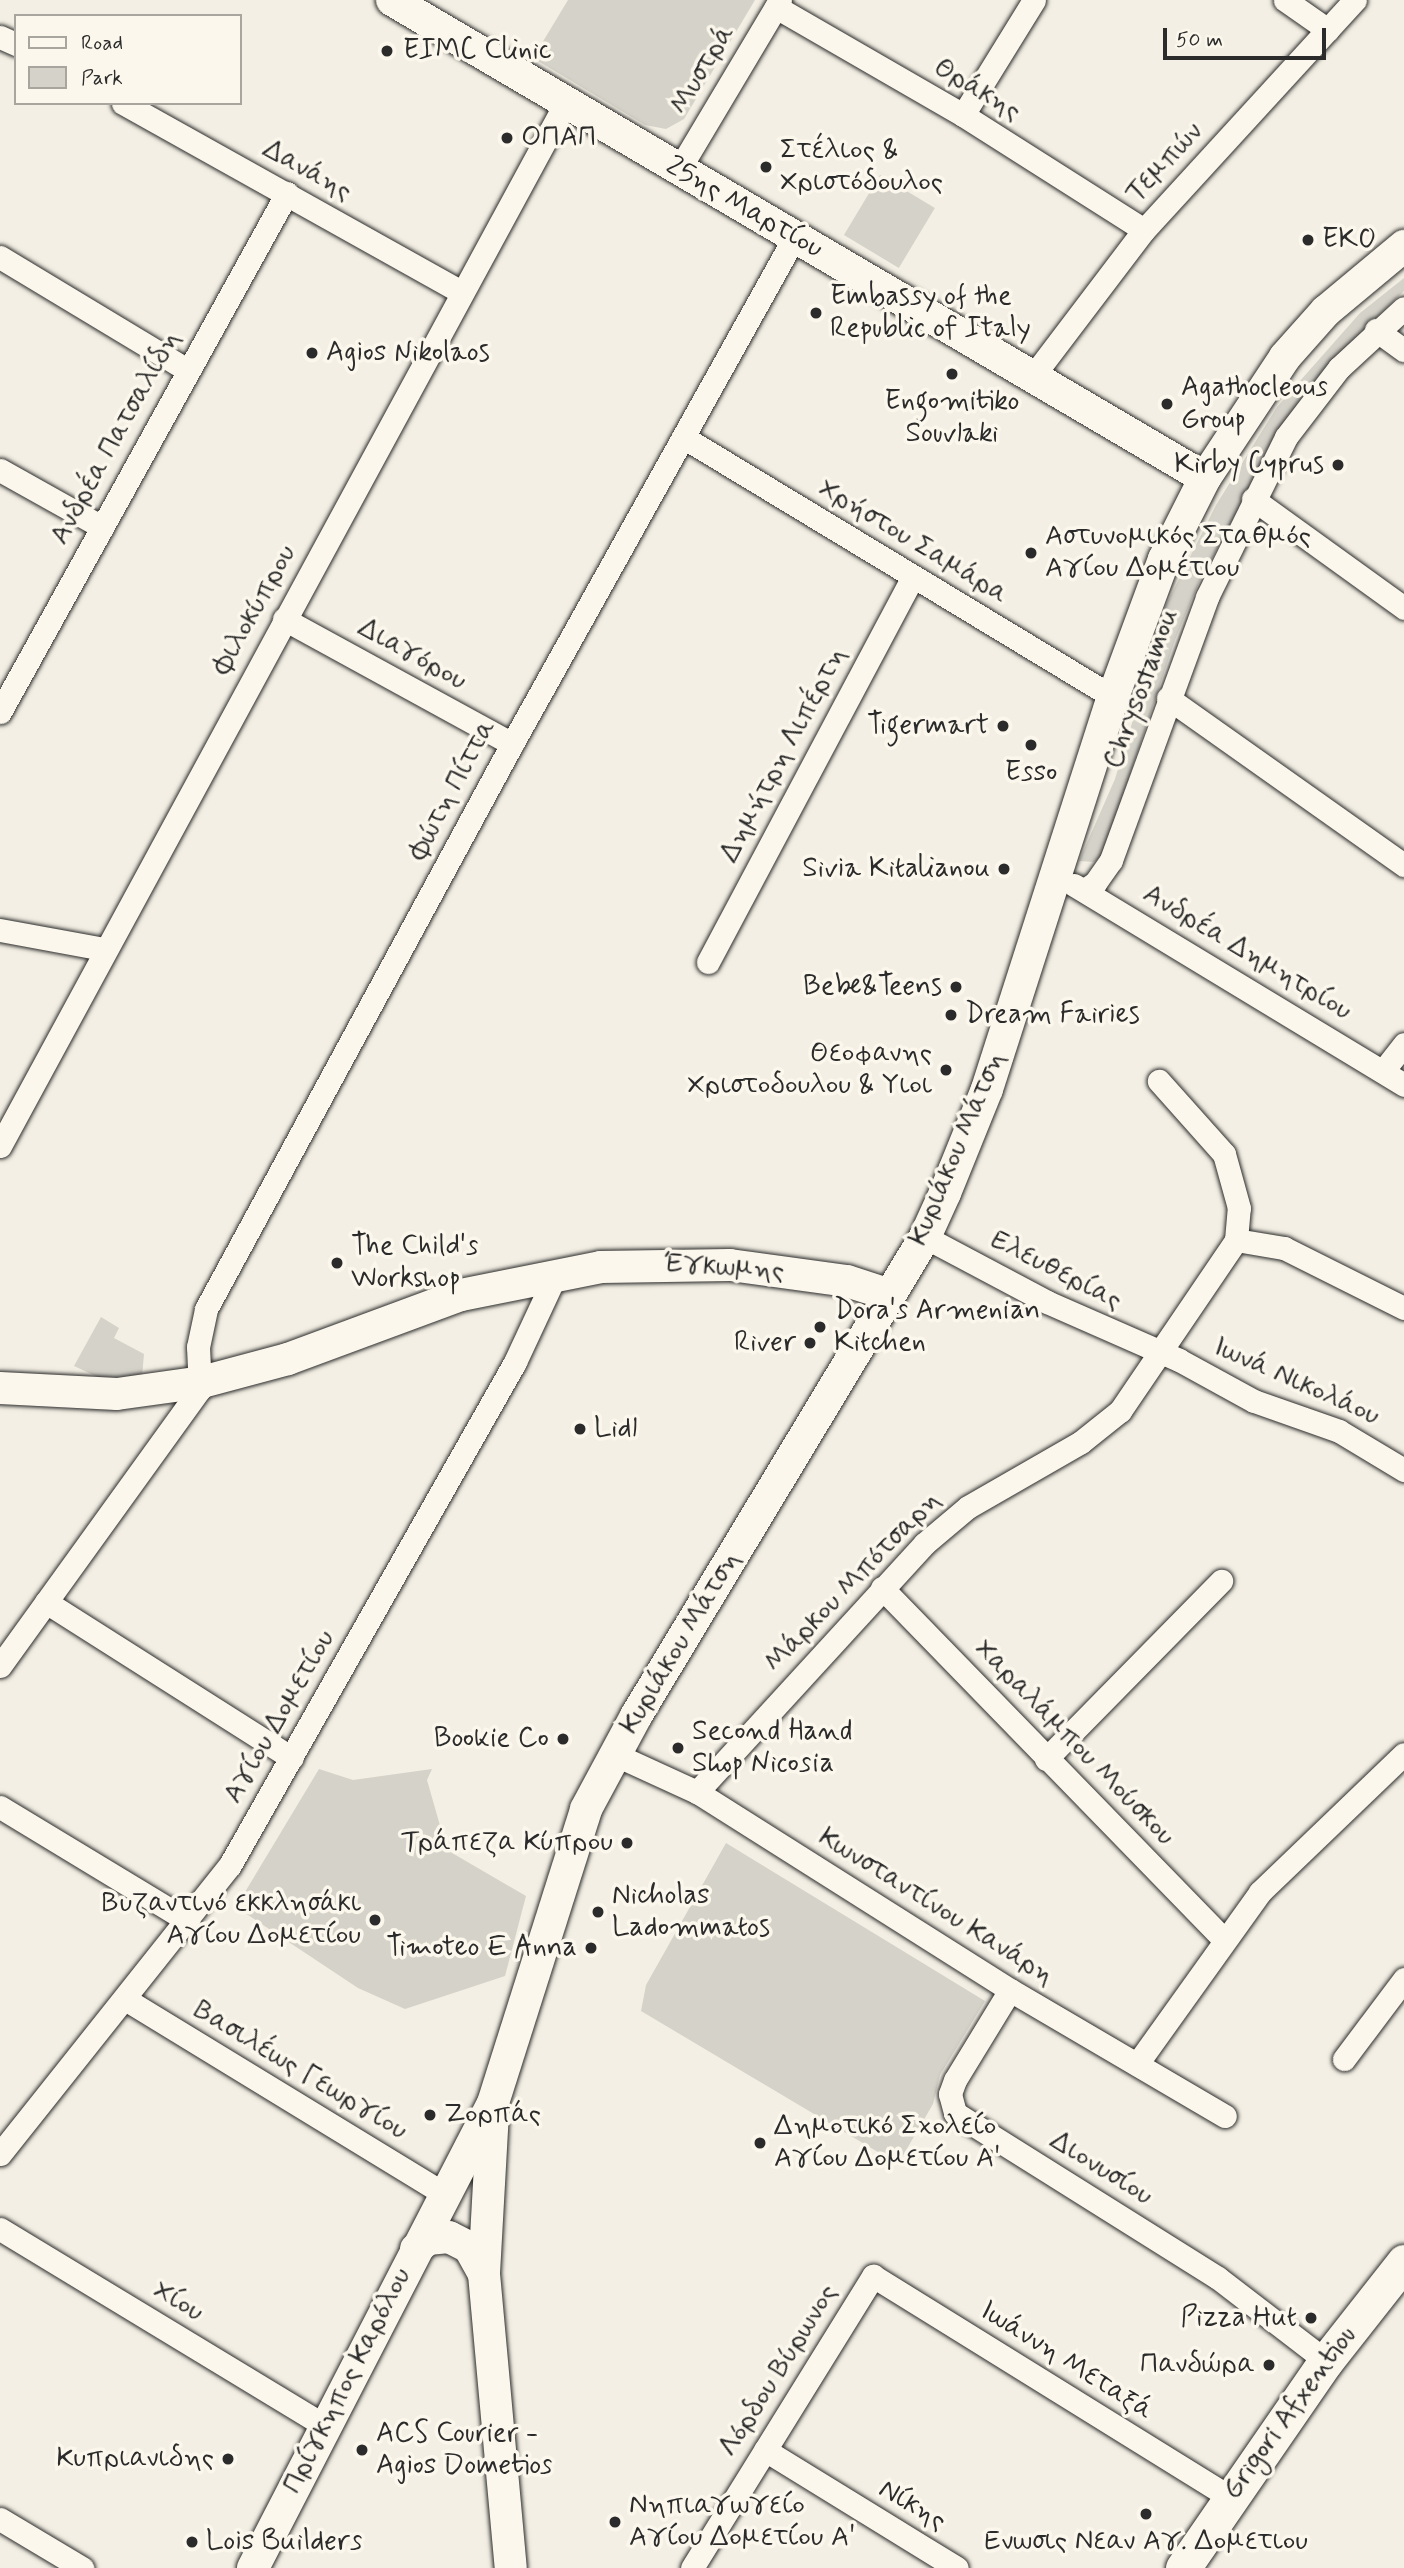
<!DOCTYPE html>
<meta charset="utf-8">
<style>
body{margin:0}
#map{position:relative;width:1404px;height:2568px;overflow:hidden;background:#f3efe4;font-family:Mynerve,sans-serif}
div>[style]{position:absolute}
.green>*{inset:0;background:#d5d2c9;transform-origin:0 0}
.roads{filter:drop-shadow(0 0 2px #2b2b2b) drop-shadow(0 0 2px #2b2b2b)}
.street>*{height:23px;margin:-11.5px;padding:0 11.5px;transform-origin:11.5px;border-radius:11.5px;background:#fbf7ec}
.secondary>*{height:32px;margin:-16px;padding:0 16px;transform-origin:16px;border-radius:16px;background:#fbf7ec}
.primary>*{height:35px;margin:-17.5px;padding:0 17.5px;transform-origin:17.5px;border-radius:17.5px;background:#fbf7ec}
.dots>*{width:19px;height:19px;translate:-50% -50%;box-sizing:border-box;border:4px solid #fbf7ec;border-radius:50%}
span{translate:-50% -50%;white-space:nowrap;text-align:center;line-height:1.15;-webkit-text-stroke:7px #fbf7ec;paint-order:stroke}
.poi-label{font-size:28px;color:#2b2b2b}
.left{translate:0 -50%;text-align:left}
.right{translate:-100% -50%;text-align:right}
.street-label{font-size:28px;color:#2b2b2b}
.legend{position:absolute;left:14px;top:14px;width:228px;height:91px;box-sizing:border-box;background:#fbf7ec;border:2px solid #a8a59f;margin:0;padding:9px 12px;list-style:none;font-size:21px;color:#2b2b2b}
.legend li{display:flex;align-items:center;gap:14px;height:35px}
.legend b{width:35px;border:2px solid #a8a59f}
.scale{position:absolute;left:1163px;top:28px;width:163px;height:32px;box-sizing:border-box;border:4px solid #2b2b2b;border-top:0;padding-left:9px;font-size:21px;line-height:24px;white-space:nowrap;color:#2b2b2b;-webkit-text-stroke:5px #fbf7ec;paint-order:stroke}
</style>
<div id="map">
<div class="green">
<div style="clip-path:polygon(568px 0,755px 0,684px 119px,666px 129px,645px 125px,533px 58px)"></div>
<div style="left:880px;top:175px;width:64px;height:70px;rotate:31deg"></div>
<div style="clip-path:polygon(1404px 278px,1404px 291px,1344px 349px,1250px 488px,1199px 582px,1175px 640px,1103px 855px,1094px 862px,1079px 861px,1115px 779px,1154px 651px,1157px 623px,1216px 505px,1277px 407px,1360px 313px)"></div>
<div style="clip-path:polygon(101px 1317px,119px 1328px,114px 1338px,144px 1354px,142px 1377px,102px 1379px,74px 1366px)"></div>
<div style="clip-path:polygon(319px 1769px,353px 1780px,432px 1769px,427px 1780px,447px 1850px,526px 1896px,505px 1976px,405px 2009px,358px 1988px,236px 1907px)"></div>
<div style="clip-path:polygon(726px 1843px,985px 2001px,940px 2075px,933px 2104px,898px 2164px,641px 2011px,646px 1985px)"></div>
</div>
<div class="roads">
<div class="street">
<div style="left:1285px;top:0;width:52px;rotate:34.9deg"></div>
<div style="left:776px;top:7px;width:216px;rotate:30deg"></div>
<div style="left:963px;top:115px;width:214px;rotate:32.4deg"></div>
<div style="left:0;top:37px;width:17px;rotate:24deg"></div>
<div style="left:123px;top:103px;width:387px;rotate:29.2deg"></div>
<div style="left:963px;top:115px;width:135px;rotate:-58.3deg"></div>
<div style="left:678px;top:171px;width:199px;rotate:-59.2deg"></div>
<div style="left:0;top:257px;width:217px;rotate:31.1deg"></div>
<div style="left:1376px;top:330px;width:34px;rotate:36deg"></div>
<div style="left:1033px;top:376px;width:183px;rotate:-52.8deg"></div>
<div style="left:1144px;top:230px;width:312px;rotate:-47.5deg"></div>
<div style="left:683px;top:437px;width:502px;rotate:31.16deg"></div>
<div style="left:0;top:470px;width:117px;rotate:29.2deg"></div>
<div style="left:1253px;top:499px;width:186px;rotate:35.8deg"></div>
<div style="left:284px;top:619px;width:260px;rotate:28.7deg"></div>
<div style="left:1168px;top:698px;width:289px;rotate:35.3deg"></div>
<div style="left:0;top:712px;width:593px;rotate:-61.06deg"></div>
<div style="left:1074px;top:885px;width:386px;rotate:31.2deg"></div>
<div style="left:1086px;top:889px;width:11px;rotate:-34deg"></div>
<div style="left:1095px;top:883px;width:28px;rotate:-55deg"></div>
<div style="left:1111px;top:860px;width:280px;rotate:-69.9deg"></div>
<div style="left:1207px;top:597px;width:178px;rotate:-63.7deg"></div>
<div style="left:1286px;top:437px;width:87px;rotate:-52.5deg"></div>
<div style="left:1339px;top:368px;width:88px;rotate:-42.7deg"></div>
<div style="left:0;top:930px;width:106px;rotate:10.4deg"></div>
<div style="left:708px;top:962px;width:436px;rotate:-62deg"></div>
<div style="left:1383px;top:1071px;width:34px;rotate:-52deg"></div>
<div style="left:0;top:1146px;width:1185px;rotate:-61.53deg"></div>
<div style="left:925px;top:1237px;width:138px;rotate:28deg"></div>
<div style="left:1047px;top:1302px;width:144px;rotate:23.7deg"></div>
<div style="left:1179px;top:1360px;width:85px;rotate:28.7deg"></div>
<div style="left:1254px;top:1401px;width:90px;rotate:19.4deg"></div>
<div style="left:1339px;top:1431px;width:76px;rotate:31deg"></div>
<div style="left:1236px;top:1240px;width:49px;rotate:9.5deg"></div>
<div style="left:1284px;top:1248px;width:134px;rotate:26.6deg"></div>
<div style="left:882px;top:1588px;width:489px;rotate:45.8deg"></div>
<div style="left:46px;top:1602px;width:291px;rotate:32.4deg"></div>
<div style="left:0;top:1666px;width:342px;rotate:-54.2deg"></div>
<div style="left:200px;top:1389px;width:42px;rotate:-92.7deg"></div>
<div style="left:198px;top:1347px;width:39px;rotate:-78deg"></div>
<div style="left:206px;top:1309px;width:643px;rotate:-61.56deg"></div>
<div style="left:512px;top:744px;width:579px;rotate:-60.87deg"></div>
<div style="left:614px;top:1754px;width:91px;rotate:24.6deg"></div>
<div style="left:697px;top:1792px;width:370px;rotate:32.3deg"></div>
<div style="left:1010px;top:1990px;width:249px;rotate:30.4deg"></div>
<div style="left:1046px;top:1759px;width:250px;rotate:-45.5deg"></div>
<div style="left:697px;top:1792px;width:336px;rotate:-47.5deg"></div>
<div style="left:924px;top:1544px;width:57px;rotate:-40.1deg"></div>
<div style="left:968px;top:1507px;width:130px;rotate:-29.9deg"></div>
<div style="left:1081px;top:1442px;width:50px;rotate:-38.5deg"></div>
<div style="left:1120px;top:1411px;width:207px;rotate:-55.8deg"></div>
<div style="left:1236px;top:1240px;width:32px;rotate:-85deg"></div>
<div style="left:1239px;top:1208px;width:56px;rotate:-105.5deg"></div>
<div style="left:1224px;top:1154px;width:98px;rotate:-131.7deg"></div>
<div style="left:0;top:1807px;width:220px;rotate:31.2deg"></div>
<div style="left:1010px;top:1990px;width:105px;rotate:121.4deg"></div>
<div style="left:955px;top:2080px;width:15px;rotate:110deg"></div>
<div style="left:950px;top:2094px;width:20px;rotate:75deg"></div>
<div style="left:955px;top:2113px;width:310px;rotate:32.1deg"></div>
<div style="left:1218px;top:2278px;width:136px;rotate:37.5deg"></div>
<div style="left:125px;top:1999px;width:375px;rotate:31.4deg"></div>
<div style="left:1344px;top:2059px;width:100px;rotate:-53.1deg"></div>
<div style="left:1137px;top:2064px;width:211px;rotate:-54.4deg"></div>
<div style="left:1260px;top:1892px;width:199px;rotate:-43.8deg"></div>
<div style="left:0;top:2154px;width:369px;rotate:-51.5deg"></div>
<div style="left:230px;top:1865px;width:578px;rotate:-60.46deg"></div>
<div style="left:515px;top:1362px;width:97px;rotate:-65deg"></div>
<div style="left:0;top:2229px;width:380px;rotate:31.2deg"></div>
<div style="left:765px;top:2450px;width:225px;rotate:31.6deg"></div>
<div style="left:0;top:2519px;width:96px;rotate:30.9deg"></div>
<div style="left:692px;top:2568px;width:344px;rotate:-58.2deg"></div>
<div style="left:873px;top:2276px;width:419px;rotate:31.8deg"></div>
</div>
<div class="secondary">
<div style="left:392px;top:0;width:943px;rotate:30.45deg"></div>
<div style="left:0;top:1388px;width:117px;rotate:2.9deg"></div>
<div style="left:117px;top:1394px;width:86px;rotate:-8deg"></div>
<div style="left:202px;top:1382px;width:89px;rotate:-15deg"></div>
<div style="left:288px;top:1359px;width:184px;rotate:-20.3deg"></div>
<div style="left:461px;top:1295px;width:143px;rotate:-11.3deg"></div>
<div style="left:601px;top:1267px;width:129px;rotate:-0.9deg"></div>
<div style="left:730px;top:1265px;width:118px;rotate:7.8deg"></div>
<div style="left:847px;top:1281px;width:45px;rotate:18deg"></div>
<div style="left:493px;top:2112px;width:162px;rotate:93.2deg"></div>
<div style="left:484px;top:2274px;width:295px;rotate:84.8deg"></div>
<div style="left:416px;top:2249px;width:16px;rotate:-40deg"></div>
<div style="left:428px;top:2239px;width:21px;rotate:-5deg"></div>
<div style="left:449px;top:2237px;width:22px;rotate:27deg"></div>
<div style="left:469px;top:2247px;width:31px;rotate:61deg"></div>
<div style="left:253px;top:2568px;width:523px;rotate:-62.7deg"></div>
<div style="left:493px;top:2103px;width:308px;rotate:-72.4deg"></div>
<div style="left:586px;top:1809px;width:106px;rotate:-61.7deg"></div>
<div style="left:636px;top:1716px;width:559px;rotate:-58.9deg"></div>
<div style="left:925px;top:1237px;width:48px;rotate:-65.6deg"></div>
<div style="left:945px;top:1193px;width:112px;rotate:-68deg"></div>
<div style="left:987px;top:1089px;width:412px;rotate:-72.2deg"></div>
<div style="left:1113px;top:697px;width:147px;rotate:-69.7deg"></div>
<div style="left:1164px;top:559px;width:91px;rotate:-63.2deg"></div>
<div style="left:1205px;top:478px;width:145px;rotate:-56.5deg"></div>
<div style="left:1285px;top:357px;width:62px;rotate:-48.3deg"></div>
<div style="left:1326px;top:311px;width:102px;rotate:-39.8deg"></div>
</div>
<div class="primary">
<div style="left:1183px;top:2568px;width:252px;rotate:-55.4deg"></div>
<div style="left:1326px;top:2361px;width:126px;rotate:-51.8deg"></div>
</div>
</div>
<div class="dots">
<div style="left:387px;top:51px;background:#2b2b2b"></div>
<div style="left:507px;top:138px;background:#2b2b2b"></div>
<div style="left:766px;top:167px;background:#2b2b2b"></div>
<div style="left:1308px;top:240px;background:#2b2b2b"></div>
<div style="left:816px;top:313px;background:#2b2b2b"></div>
<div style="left:312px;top:353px;background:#2b2b2b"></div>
<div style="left:952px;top:374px;background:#2b2b2b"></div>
<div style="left:1167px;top:404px;background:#2b2b2b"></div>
<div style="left:1338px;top:465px;background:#2b2b2b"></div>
<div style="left:1031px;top:553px;background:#2b2b2b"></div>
<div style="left:1003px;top:726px;background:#2b2b2b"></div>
<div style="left:1031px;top:745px;background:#2b2b2b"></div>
<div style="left:1004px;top:869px;background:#2b2b2b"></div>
<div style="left:956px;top:987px;background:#2b2b2b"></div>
<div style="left:951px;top:1015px;background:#2b2b2b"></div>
<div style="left:946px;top:1070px;background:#2b2b2b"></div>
<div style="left:337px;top:1263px;background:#2b2b2b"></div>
<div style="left:820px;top:1327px;background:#2b2b2b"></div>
<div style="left:810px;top:1343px;background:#2b2b2b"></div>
<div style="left:580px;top:1429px;background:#2b2b2b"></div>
<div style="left:563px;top:1739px;background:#2b2b2b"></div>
<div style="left:678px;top:1748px;background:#2b2b2b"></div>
<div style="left:627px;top:1843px;background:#2b2b2b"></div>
<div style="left:598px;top:1912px;background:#2b2b2b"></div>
<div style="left:375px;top:1920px;background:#2b2b2b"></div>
<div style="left:591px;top:1948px;background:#2b2b2b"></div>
<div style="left:430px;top:2115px;background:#2b2b2b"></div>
<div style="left:760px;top:2143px;background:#2b2b2b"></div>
<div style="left:1311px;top:2318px;background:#2b2b2b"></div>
<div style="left:1269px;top:2365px;background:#2b2b2b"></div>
<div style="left:362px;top:2450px;background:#2b2b2b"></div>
<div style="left:228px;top:2459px;background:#2b2b2b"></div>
<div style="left:1146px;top:2514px;background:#2b2b2b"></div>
<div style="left:615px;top:2522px;background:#2b2b2b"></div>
<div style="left:192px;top:2542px;background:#2b2b2b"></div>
</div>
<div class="poi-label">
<span class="left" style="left:403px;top:51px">EIMC Clinic</span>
<span class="left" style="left:521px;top:138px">ΟΠΑΠ</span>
<span class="left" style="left:780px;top:167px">Στέλιος &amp;<br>Χριστόδουλος</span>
<span class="left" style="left:1322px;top:240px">EKO</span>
<span class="left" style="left:830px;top:313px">Embassy of the<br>Republic of Italy</span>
<span class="left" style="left:326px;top:353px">Agios Nikolaos</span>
<span class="left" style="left:1181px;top:404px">Agathocleous<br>Group</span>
<span style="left:952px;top:418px">Engomitiko<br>Souvlaki</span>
<span class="right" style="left:1324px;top:465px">Kirby Cyprus</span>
<span class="left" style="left:1045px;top:553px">Αστυνομικός Σταθμός<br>Αγίου Δομέτιου</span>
<span class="right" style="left:989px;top:726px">Tigermart</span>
<span style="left:1031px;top:773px">Esso</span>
<span class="right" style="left:990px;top:869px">Sivia Kitalianou</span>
<span class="right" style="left:942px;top:987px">Bebe&amp;Teens</span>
<span class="left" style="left:965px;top:1015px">Dream Fairies</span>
<span class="right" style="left:932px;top:1070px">Θεοφανης<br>Χριστοδουλου &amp; Υιοι</span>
<span class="left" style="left:351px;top:1263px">The Child's<br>Workshop</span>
<span class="left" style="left:834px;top:1327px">Dora's Armenian<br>Kitchen</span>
<span class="right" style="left:796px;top:1343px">River</span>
<span class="left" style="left:594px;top:1429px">Lidl</span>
<span class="left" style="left:692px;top:1748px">Second Hand<br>Shop Nicosia</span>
<span class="right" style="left:549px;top:1739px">Bookie Co</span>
<span class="right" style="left:613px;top:1843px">Τράπεζα Κύπρου</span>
<span class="left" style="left:612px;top:1912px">Nicholas<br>Ladommatos</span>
<span class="right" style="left:361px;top:1920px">Βυζαντινό εκκλησάκι<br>Αγίου Δομετίου</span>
<span class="right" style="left:577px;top:1948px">Timoteo E Anna</span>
<span class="left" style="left:444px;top:2115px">Ζορπάς</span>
<span class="left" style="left:774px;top:2143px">Δημοτικό Σχολείο<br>Αγίου Δομετίου Αʹ</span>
<span class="right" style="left:1297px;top:2318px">Pizza Hut</span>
<span class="right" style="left:1255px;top:2365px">Πανδώρα</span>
<span class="left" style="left:376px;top:2450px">ACS Courier -<br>Agios Dometios</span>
<span class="right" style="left:214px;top:2459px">Κυπριανιδης</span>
<span class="left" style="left:629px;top:2522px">Νηπιαγωγείο<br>Αγίου Δομετίου Αʹ</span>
<span class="left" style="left:206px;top:2542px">Lois Builders</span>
<span style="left:1146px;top:2542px">Ενωσις Νεαν Αγ. Δομετιου</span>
</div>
<div class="street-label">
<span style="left:703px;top:70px;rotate:-59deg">Μυστρά</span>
<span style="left:977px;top:90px;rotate:31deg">Θράκης</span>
<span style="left:1165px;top:163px;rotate:-47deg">Τεμπών</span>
<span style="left:307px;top:171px;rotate:29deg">Δανάης</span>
<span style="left:744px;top:208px;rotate:30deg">25ης Μαρτίου</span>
<span style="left:116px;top:438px;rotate:-61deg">Ανδρέα Πατσαλίδη</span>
<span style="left:913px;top:542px;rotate:31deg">Χρήστου Σαμάρα</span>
<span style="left:255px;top:610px;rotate:-61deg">Φιλοκύπρου</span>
<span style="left:412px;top:655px;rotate:29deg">Διαγόρου</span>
<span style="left:1142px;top:689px;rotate:-70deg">Chrysostamou</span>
<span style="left:784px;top:755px;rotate:-62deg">Δημήτρη Λιπέρτη</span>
<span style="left:453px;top:790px;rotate:-62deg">Φώτη Πίττα</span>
<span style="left:1247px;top:953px;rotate:31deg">Ανδρέα Δημητρίου</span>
<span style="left:958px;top:1149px;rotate:-67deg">Κυριάκου Μάτση</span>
<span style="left:724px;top:1268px;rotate:4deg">Έγκωμης</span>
<span style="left:1056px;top:1271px;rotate:27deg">Ελευθερίας</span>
<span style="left:1296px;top:1382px;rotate:24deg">Ιωνά Νικολάου</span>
<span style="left:853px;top:1582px;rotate:-46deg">Μάρκου Μπότσαρη</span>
<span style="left:681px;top:1643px;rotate:-59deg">Κυριάκου Μάτση</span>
<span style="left:280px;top:1717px;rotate:-60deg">Αγίου Δομετίου</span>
<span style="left:1074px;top:1743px;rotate:46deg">Χαραλάμπου Μούσκου</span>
<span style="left:936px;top:1907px;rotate:32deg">Κωνσταντίνου Κανάρη</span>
<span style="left:300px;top:2071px;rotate:31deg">Βασιλέως Γεωργίου</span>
<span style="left:1101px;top:2169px;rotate:32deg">Διονυσίου</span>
<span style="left:178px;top:2302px;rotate:31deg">Χίου</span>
<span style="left:1066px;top:2361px;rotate:32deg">Ιωάννη Μεταξά</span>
<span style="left:779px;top:2371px;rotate:-58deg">Λόρδου Βύρωνος</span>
<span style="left:348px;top:2381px;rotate:-63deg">Πρίγκηπος Καρόλου</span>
<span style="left:1290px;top:2413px;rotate:-54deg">Grigori Afxentiou</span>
<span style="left:912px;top:2506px;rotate:31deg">Νίκης</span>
</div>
<ul class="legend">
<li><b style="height:9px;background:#fbf7ec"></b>Road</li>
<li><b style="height:19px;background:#d5d2c9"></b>Park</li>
</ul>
<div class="scale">50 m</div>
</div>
